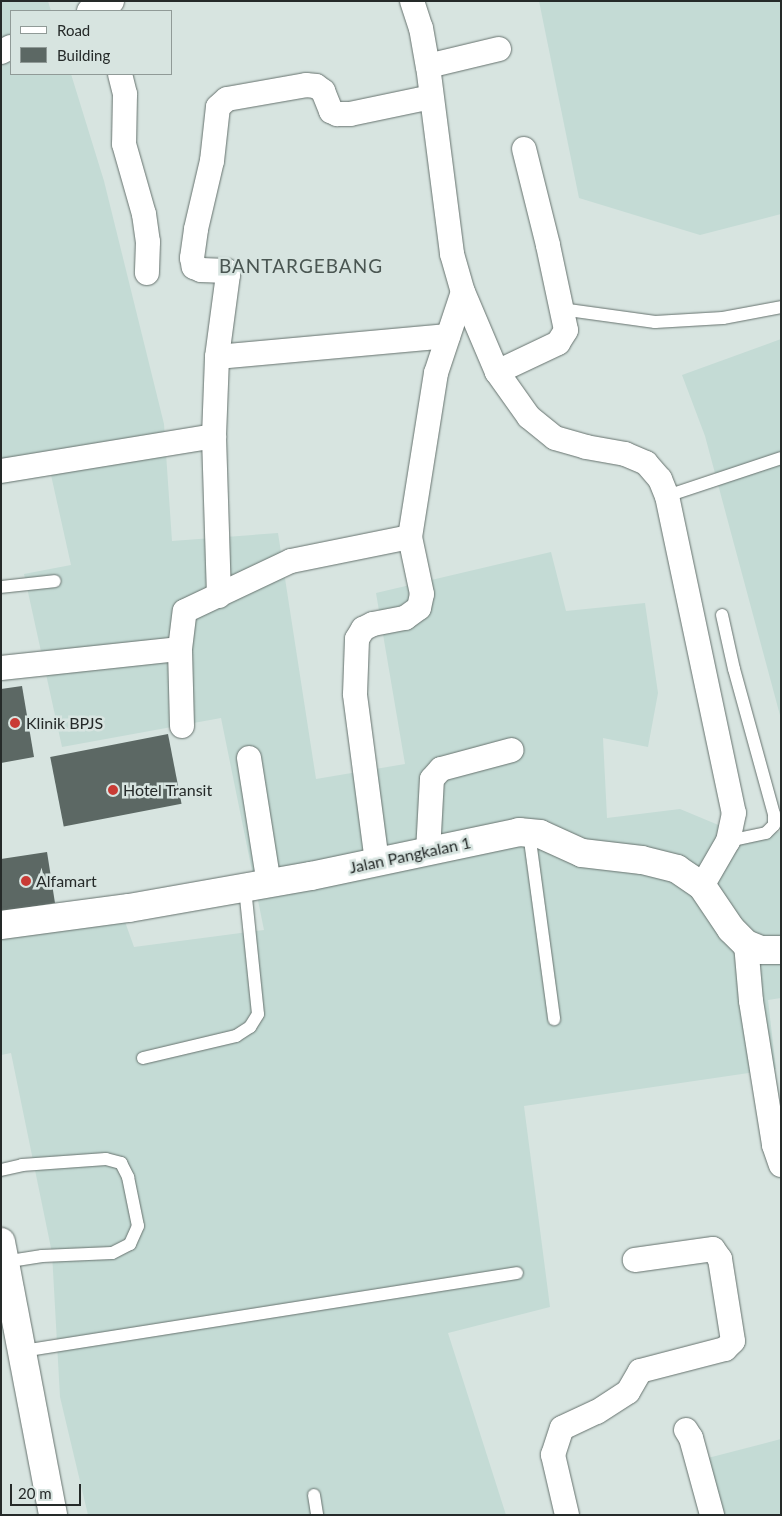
<!DOCTYPE html>
<style>
body{margin:0}
#map{position:relative;width:782px;height:1516px;overflow:hidden;background:#d7e4e0;font-family:Lato,sans-serif}
div>[style]{position:absolute}
.built>*{inset:0;background:#c4dbd5}
.building>*{inset:0;background:#5c6864;transform-origin:0 0}
.roads{filter:drop-shadow(0 0 1px #66726e) drop-shadow(0 0 1px #66726e)}
.service>*{height:12px;margin:-6px;padding:0 6px;transform-origin:6px;border-radius:6px;background:#fff}
.minor>*{height:24px;margin:-12px;padding:0 12px;transform-origin:12px;border-radius:12px;background:#fff}
.secondary>*{height:28px;margin:-14px;padding:0 14px;transform-origin:14px;border-radius:14px;background:#fff}
.primary>*{height:28px;margin:-14px;padding:0 14px;transform-origin:14px;border-radius:14px;background:#fff}
.dots>*{width:14px;height:14px;translate:-50% -50%;box-sizing:border-box;border:2px solid #d7e4e0;border-radius:50%}
span{translate:-50% -50%;white-space:nowrap;text-align:center;line-height:1.15;-webkit-text-stroke:5px #d7e4e0;paint-order:stroke}
.poi-label{font-size:16px;color:#252a29}
.left{translate:0 -50%;text-align:left}
.street-label{font-size:16px;color:#252a29}
.quarter-label{font-size:19px;color:#4a5652;letter-spacing:1px}
.frame{position:absolute;inset:0;border:2px solid #252a29;pointer-events:none}
.legend{position:absolute;left:10px;top:10px;width:162px;height:65px;box-sizing:border-box;background:#d7e4e0;border:1px solid #909a97;margin:0;padding:6px 9px;list-style:none;font-size:15px;color:#252a29}
.legend li{display:flex;align-items:center;gap:10px;height:25px}
.legend b{width:25px;border:1px solid #909a97}
.scale{position:absolute;left:10px;top:1484px;width:71px;height:22px;box-sizing:border-box;border:2px solid #252a29;border-top:0;padding-left:6px;font-size:15px;line-height:18px;white-space:nowrap;color:#252a29;-webkit-text-stroke:4px #d7e4e0;paint-order:stroke}
</style>
<div id="map">
<div class="built">
<div style="clip-path:polygon(1px 1px,48px 1px,51px 11px,11px 11px,11px 74px,71px 74px,104px 181px,164px 424px,172px 541px,278px 533px,316px 779px,405px 764px,376px 593px,551px 552px,566px 611px,645px 603px,658px 693px,648px 747px,603px 738px,607px 818px,680px 809px,752px 839px,781px 831px,781px 998px,768px 1000px,776px 1069px,524px 1106px,550px 1307px,448px 1333px,506px 1515px,88px 1515px,60px 1397px,52px 1253px,11px 1053px,1px 1055px,1px 937px,124px 919px,134px 947px,264px 930px,221px 718px,62px 747px,24px 574px,71px 565px,51px 475px,1px 484px)"></div>
<div style="clip-path:polygon(539px 1px,781px 1px,781px 214px,700px 235px,579px 198px)"></div>
<div style="clip-path:polygon(781px 339px,781px 719px,705px 436px,682px 375px)"></div>
<div style="clip-path:polygon(781px 1439px,781px 1515px,724px 1515px,704px 1459px)"></div>
</div>
<div class="building">
<div style="clip-path:polygon(22px 686px,34px 757px,1px 763px,1px 689px)"></div>
<div style="left:168px;top:734px;width:71px;height:120px;rotate:79deg"></div>
<div style="clip-path:polygon(47px 852px,55px 903px,1px 912px,1px 859px)"></div>
</div>
<div class="roads">
<div class="service">
<div style="left:561px;top:309px;width:95px;rotate:7.9deg"></div>
<div style="left:655px;top:322px;width:68px;rotate:-3.4deg"></div>
<div style="left:723px;top:318px;width:59px;rotate:-10.7deg"></div>
<div style="left:667px;top:496px;width:120px;rotate:-18.4deg"></div>
<div style="left:1px;top:587px;width:54px;rotate:-6.3deg"></div>
<div style="left:722px;top:615px;width:55px;rotate:77.5deg"></div>
<div style="left:734px;top:669px;width:150px;rotate:74.6deg"></div>
<div style="left:774px;top:814px;width:11px;rotate:90deg"></div>
<div style="left:774px;top:825px;width:11px;rotate:135deg"></div>
<div style="left:766px;top:833px;width:39px;rotate:168deg"></div>
<div style="left:529px;top:833px;width:188px;rotate:82.3deg"></div>
<div style="left:143px;top:1058px;width:96px;rotate:-13.3deg"></div>
<div style="left:236px;top:1036px;width:17px;rotate:-33deg"></div>
<div style="left:250px;top:1027px;width:15px;rotate:-58deg"></div>
<div style="left:258px;top:1014px;width:127px;rotate:-95.9deg"></div>
<div style="left:1px;top:1170px;width:22px;rotate:-13deg"></div>
<div style="left:22px;top:1165px;width:84px;rotate:-4.1deg"></div>
<div style="left:106px;top:1159px;width:16px;rotate:15deg"></div>
<div style="left:121px;top:1163px;width:16px;rotate:63deg"></div>
<div style="left:128px;top:1177px;width:50px;rotate:78.5deg"></div>
<div style="left:138px;top:1226px;width:20px;rotate:114deg"></div>
<div style="left:130px;top:1244px;width:20px;rotate:153deg"></div>
<div style="left:112px;top:1253px;width:70px;rotate:177.5deg"></div>
<div style="left:42px;top:1256px;width:37px;rotate:171deg"></div>
<div style="left:23px;top:1351px;width:500px;rotate:-8.97deg"></div>
<div style="left:314px;top:1495px;width:20px;rotate:81deg"></div>
</div>
<div class="minor">
<div style="left:412px;top:1px;width:28px;rotate:72deg"></div>
<div style="left:421px;top:28px;width:39px;rotate:80deg"></div>
<div style="left:428px;top:66px;width:190px;rotate:82.7deg"></div>
<div style="left:452px;top:254px;width:40px;rotate:74deg"></div>
<div style="left:463px;top:292px;width:87px;rotate:67deg"></div>
<div style="left:497px;top:372px;width:55px;rotate:54.6deg"></div>
<div style="left:529px;top:417px;width:33px;rotate:39deg"></div>
<div style="left:555px;top:438px;width:32px;rotate:16deg"></div>
<div style="left:586px;top:447px;width:40px;rotate:10deg"></div>
<div style="left:625px;top:454px;width:23px;rotate:23deg"></div>
<div style="left:646px;top:463px;width:21px;rotate:49deg"></div>
<div style="left:660px;top:479px;width:18px;rotate:68deg"></div>
<div style="left:667px;top:496px;width:324px;rotate:78.1deg"></div>
<div style="left:734px;top:813px;width:29px;rotate:102deg"></div>
<div style="left:728px;top:841px;width:52px;rotate:120deg"></div>
<div style="left:89px;top:11px;width:25px;rotate:-23deg"></div>
<div style="left:1px;top:52px;width:11px;rotate:-27deg"></div>
<div style="left:428px;top:66px;width:73px;rotate:-13.5deg"></div>
<div style="left:120px;top:74px;width:21px;rotate:76deg"></div>
<div style="left:125px;top:94px;width:50px;rotate:91.1deg"></div>
<div style="left:124px;top:144px;width:73px;rotate:74.1deg"></div>
<div style="left:144px;top:214px;width:28px;rotate:82deg"></div>
<div style="left:148px;top:242px;width:31px;rotate:92deg"></div>
<div style="left:217px;top:357px;width:232px;rotate:-5.2deg"></div>
<div style="left:497px;top:372px;width:68px;rotate:-25.4deg"></div>
<div style="left:558px;top:343px;width:15px;rotate:-58deg"></div>
<div style="left:566px;top:330px;width:87px;rotate:-102deg"></div>
<div style="left:548px;top:245px;width:99px;rotate:-104deg"></div>
<div style="left:1px;top:471px;width:216px;rotate:-9.3deg"></div>
<div style="left:219px;top:596px;width:160px;rotate:-91.8deg"></div>
<div style="left:214px;top:436px;width:79px;rotate:-87.8deg"></div>
<div style="left:217px;top:357px;width:83px;rotate:-82.4deg"></div>
<div style="left:228px;top:275px;width:4px;rotate:-104deg"></div>
<div style="left:227px;top:271px;width:26px;rotate:-178deg"></div>
<div style="left:201px;top:270px;width:8px;rotate:-157deg"></div>
<div style="left:194px;top:267px;width:9px;rotate:-103deg"></div>
<div style="left:192px;top:258px;width:29px;rotate:-82deg"></div>
<div style="left:196px;top:229px;width:70px;rotate:-76.8deg"></div>
<div style="left:212px;top:161px;width:54px;rotate:-83.7deg"></div>
<div style="left:218px;top:107px;width:12px;rotate:-42deg"></div>
<div style="left:227px;top:99px;width:80px;rotate:-10deg"></div>
<div style="left:306px;top:85px;width:10px;rotate:6deg"></div>
<div style="left:316px;top:86px;width:9px;rotate:36deg"></div>
<div style="left:323px;top:91px;width:22px;rotate:68deg"></div>
<div style="left:331px;top:111px;width:7px;rotate:27deg"></div>
<div style="left:337px;top:114px;width:13px"></div>
<div style="left:350px;top:114px;width:83px;rotate:-11.9deg"></div>
<div style="left:1px;top:668px;width:180px;rotate:-6.1deg"></div>
<div style="left:182px;top:726px;width:77px;rotate:-91.5deg"></div>
<div style="left:180px;top:649px;width:38px;rotate:-83deg"></div>
<div style="left:185px;top:611px;width:117px;rotate:-25.3deg"></div>
<div style="left:291px;top:561px;width:121px;rotate:-11.4deg"></div>
<div style="left:249px;top:758px;width:128px;rotate:81deg"></div>
<div style="left:428px;top:852px;width:73px;rotate:-86.9deg"></div>
<div style="left:432px;top:779px;width:13px;rotate:-48deg"></div>
<div style="left:441px;top:769px;width:73px;rotate:-15deg"></div>
<div style="left:377px;top:862px;width:169px;rotate:-97.5deg"></div>
<div style="left:355px;top:694px;width:55px;rotate:-87.9deg"></div>
<div style="left:357px;top:639px;width:12px;rotate:-59deg"></div>
<div style="left:363px;top:629px;width:11px;rotate:-27deg"></div>
<div style="left:373px;top:624px;width:33px;rotate:-11deg"></div>
<div style="left:405px;top:618px;width:17px;rotate:-36deg"></div>
<div style="left:419px;top:608px;width:14px;rotate:-78deg"></div>
<div style="left:422px;top:594px;width:58px;rotate:-101.9deg"></div>
<div style="left:410px;top:537px;width:166px;rotate:-81deg"></div>
<div style="left:436px;top:373px;width:85px;rotate:-71.6deg"></div>
<div style="left:746px;top:944px;width:57px;rotate:85deg"></div>
<div style="left:751px;top:1001px;width:146px;rotate:80.9deg"></div>
<div style="left:774px;top:1145px;width:21px;rotate:71deg"></div>
<div style="left:686px;top:1430px;width:9px;rotate:58deg"></div>
<div style="left:691px;top:1438px;width:80px;rotate:74.7deg"></div>
<div style="left:567px;top:1515px;width:62px;rotate:-103.1deg"></div>
<div style="left:553px;top:1455px;width:28px;rotate:-72deg"></div>
<div style="left:562px;top:1428px;width:38px;rotate:-25deg"></div>
<div style="left:597px;top:1412px;width:37px;rotate:-33deg"></div>
<div style="left:628px;top:1392px;width:24px;rotate:-60deg"></div>
<div style="left:640px;top:1371px;width:88px;rotate:-14.5deg"></div>
<div style="left:725px;top:1349px;width:11px;rotate:-45deg"></div>
<div style="left:733px;top:1341px;width:83px;rotate:-99deg"></div>
<div style="left:720px;top:1259px;width:12px;rotate:-125deg"></div>
<div style="left:713px;top:1249px;width:79px;rotate:172deg"></div>
</div>
<div class="secondary">
<div style="left:1px;top:925px;width:129px;rotate:-7.6deg"></div>
<div style="left:129px;top:908px;width:185px;rotate:-10deg"></div>
<div style="left:311px;top:876px;width:213px;rotate:-11.9deg"></div>
<div style="left:519px;top:832px;width:21px;rotate:5deg"></div>
<div style="left:540px;top:834px;width:46px;rotate:24.3deg"></div>
<div style="left:582px;top:853px;width:60px;rotate:6.7deg"></div>
<div style="left:642px;top:860px;width:36px;rotate:14deg"></div>
<div style="left:677px;top:869px;width:30px;rotate:34deg"></div>
<div style="left:702px;top:886px;width:52px;rotate:56deg"></div>
<div style="left:731px;top:929px;width:21px;rotate:45deg"></div>
<div style="left:746px;top:944px;width:16px;rotate:22deg"></div>
<div style="left:761px;top:950px;width:20px"></div>
</div>
<div class="primary">
<div style="left:1px;top:1242px;width:278px;rotate:79.2deg"></div>
</div>
</div>
<div class="dots">
<div style="left:15px;top:723px;background:#c93b35"></div>
<div style="left:113px;top:790px;background:#c93b35"></div>
<div style="left:26px;top:881px;background:#c93b35"></div>
</div>
<div class="poi-label">
<span class="left" style="left:26px;top:723px">Klinik BPJS</span>
<span class="left" style="left:123px;top:790px">Hotel Transit</span>
<span class="left" style="left:36px;top:881px">Alfamart</span>
</div>
<div class="street-label">
<span style="left:410px;top:855px;rotate:-12deg">Jalan Pangkalan 1</span>
</div>
<div class="quarter-label">
<span style="left:301px;top:266px">BANTARGEBANG</span>
</div>
<div class="frame"></div>
<ul class="legend">
<li><b style="height:6px;background:#fff"></b>Road</li>
<li><b style="height:14px;background:#5c6864"></b>Building</li>
</ul>
<div class="scale">20 m</div>
</div>
